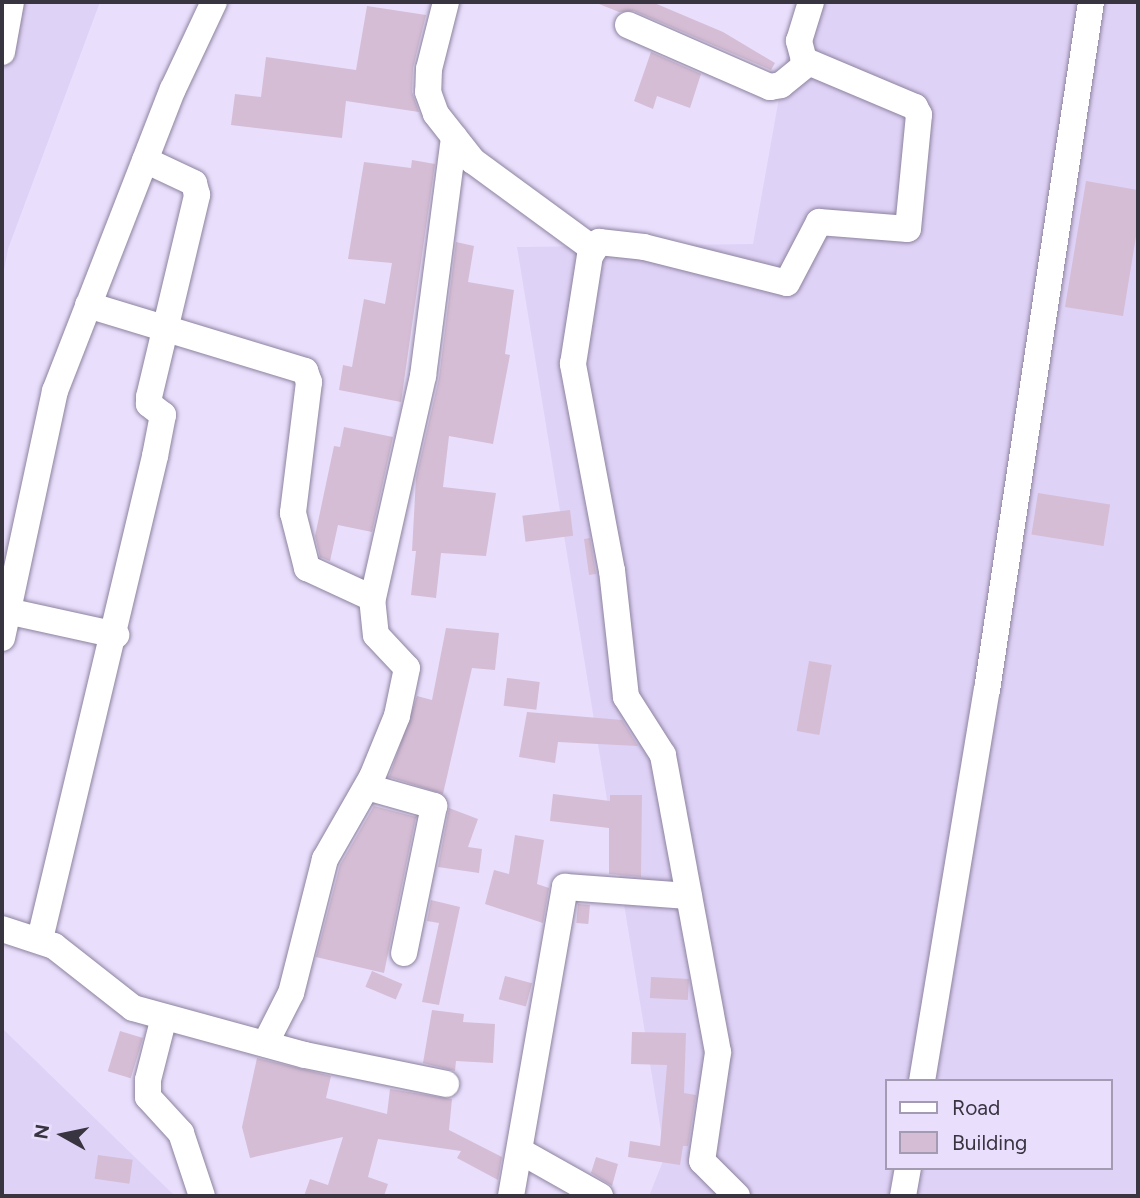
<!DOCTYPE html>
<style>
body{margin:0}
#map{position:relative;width:1140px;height:1198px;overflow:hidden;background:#e9dffd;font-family:Figtree,sans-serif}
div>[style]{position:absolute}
.built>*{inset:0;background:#dfd2f7}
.building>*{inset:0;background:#d5bdd5;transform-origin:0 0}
.roads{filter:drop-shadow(0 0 2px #8d839e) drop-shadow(0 0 2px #8d839e)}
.minor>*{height:26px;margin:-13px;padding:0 13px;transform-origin:13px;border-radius:13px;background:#fff}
span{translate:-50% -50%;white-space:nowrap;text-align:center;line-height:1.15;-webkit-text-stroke:6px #e9dffd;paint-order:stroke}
.frame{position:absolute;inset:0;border:4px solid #383440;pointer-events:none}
.legend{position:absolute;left:885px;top:1079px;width:228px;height:91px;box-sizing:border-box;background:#e9dffd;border:2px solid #a29bb1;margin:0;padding:9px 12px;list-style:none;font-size:21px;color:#383440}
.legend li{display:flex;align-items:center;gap:14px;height:35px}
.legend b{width:35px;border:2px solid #a29bb1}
.north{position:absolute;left:28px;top:1100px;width:70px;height:70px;-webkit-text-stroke:5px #e9dffd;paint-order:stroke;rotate:279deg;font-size:19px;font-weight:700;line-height:28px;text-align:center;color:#383440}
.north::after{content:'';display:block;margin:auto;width:24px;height:32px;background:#383440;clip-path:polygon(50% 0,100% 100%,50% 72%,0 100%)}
</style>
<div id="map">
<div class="built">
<div style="clip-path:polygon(2px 2px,100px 2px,8px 249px,2px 281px)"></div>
<div style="clip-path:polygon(evenodd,796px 2px,1138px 2px,1138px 1196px,649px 1196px,665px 1156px,517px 247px,753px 244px,796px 2px,886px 1081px,1110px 1081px,1110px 1168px,886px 1168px,886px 1081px)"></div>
<div style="clip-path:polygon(2px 1028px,175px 1196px,2px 1196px)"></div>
</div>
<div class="building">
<div style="clip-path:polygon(594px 2px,652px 2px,723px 32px,775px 63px,771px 70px,634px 11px,619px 12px)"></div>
<div style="clip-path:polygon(367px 6px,426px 15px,413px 68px,412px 92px,419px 112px,346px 101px,342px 138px,231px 125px,235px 94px,261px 97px,266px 57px,356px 70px)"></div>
<div style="clip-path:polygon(651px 52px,701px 74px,690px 108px,657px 96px,653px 109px,634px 101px)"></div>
<div style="clip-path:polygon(412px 160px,435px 164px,401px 402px,339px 390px,343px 365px,352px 367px,364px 299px,385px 304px,392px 263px,348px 259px,364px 162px,411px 168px)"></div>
<div style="clip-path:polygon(1086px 181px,1138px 190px,1138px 224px,1123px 316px,1065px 307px)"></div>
<div style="clip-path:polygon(456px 242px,474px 246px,468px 282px,514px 290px,505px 354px,510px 355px,493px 444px,449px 436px,443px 487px,496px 493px,486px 556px,441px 553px,436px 598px,411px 595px,416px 551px,412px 551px,416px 478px,439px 378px)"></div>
<div style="clip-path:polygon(344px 427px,393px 437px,372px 532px,338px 525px,330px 561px,320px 557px,315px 536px,334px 446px,340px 447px)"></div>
<div style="left:1038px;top:493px;width:73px;height:42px;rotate:9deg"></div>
<div style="left:570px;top:510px;width:26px;height:48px;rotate:83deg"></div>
<div style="clip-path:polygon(590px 538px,596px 574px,589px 575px,584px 539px)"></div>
<div style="clip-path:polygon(446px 628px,499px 633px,495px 670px,472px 668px,443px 794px,389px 777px,417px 696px,432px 700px)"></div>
<div style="left:809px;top:661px;width:23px;height:71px;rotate:10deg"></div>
<div style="left:507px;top:678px;width:33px;height:28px;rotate:7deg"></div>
<div style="clip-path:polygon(527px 712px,622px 720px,638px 746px,558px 742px,555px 763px,519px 757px)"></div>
<div style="clip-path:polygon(553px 794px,610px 801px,610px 795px,642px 795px,641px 877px,609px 874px,609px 828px,550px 821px)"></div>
<div style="clip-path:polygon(374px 806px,416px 817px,384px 973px,316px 957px,340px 865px)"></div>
<div style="clip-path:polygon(449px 808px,478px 819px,468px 847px,482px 849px,479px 873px,438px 867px)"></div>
<div style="clip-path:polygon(515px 835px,544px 840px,537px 884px,549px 888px,543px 923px,485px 904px,494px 870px,509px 874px)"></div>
<div style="clip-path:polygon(431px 900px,460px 907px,439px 1005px,422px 1002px,439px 923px,427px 921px)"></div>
<div style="left:578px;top:904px;width:12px;height:19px;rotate:5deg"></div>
<div style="left:372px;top:971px;width:33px;height:17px;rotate:23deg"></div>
<div style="left:505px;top:976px;width:28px;height:24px;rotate:15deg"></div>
<div style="left:651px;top:977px;width:38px;height:21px;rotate:3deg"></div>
<div style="clip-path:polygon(432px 1010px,464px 1014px,463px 1022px,495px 1024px,493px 1063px,456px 1061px,455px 1071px,423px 1063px)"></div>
<div style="left:120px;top:1031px;width:24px;height:42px;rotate:17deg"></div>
<div style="clip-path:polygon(632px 1032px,686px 1033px,684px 1093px,696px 1095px,688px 1146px,683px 1146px,680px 1165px,628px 1157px,630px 1141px,660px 1146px,667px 1065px,631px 1064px)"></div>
<div style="clip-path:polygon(257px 1058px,331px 1076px,326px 1098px,387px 1114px,390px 1089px,452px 1099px,449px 1130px,502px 1157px,498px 1180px,457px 1158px,461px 1151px,378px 1139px,368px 1177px,388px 1184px,384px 1196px,304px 1196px,310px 1179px,328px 1185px,343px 1137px,250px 1158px,242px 1127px)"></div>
<div style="left:98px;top:1155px;width:35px;height:24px;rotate:8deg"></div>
<div style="clip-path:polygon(596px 1157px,618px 1164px,612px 1186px,591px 1173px)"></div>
</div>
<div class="roads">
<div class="minor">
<div style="left:446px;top:2px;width:69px;rotate:104.2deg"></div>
<div style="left:429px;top:69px;width:23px;rotate:92deg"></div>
<div style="left:428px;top:92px;width:23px;rotate:70deg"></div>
<div style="left:436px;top:114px;width:60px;rotate:51.8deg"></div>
<div style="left:473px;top:161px;width:147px;rotate:36.2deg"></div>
<div style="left:628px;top:25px;width:155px;rotate:23.6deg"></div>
<div style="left:770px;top:87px;width:11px;rotate:-10deg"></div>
<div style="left:781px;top:85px;width:35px;rotate:-39deg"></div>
<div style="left:2px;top:52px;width:51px;rotate:-79.8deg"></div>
<div style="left:88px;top:305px;width:227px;rotate:16.9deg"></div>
<div style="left:305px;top:371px;width:12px;rotate:70deg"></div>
<div style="left:309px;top:382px;width:132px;rotate:97deg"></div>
<div style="left:293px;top:513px;width:57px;rotate:75.7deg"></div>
<div style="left:307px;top:568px;width:72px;rotate:24.8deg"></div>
<div style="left:372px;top:598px;width:37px;rotate:84deg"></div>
<div style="left:376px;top:635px;width:45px;rotate:46.8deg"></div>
<div style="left:407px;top:668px;width:49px;rotate:101.8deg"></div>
<div style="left:397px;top:716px;width:66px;rotate:112.3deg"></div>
<div style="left:372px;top:777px;width:95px;rotate:119.8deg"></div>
<div style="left:325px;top:859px;width:138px;rotate:104.2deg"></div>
<div style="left:291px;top:993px;width:57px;rotate:117deg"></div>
<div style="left:373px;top:598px;width:228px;rotate:-77.3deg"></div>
<div style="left:423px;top:376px;width:241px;rotate:-82.6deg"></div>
<div style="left:7px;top:611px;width:112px;rotate:12.4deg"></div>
<div style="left:2px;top:638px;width:253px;rotate:-77.9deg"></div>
<div style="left:55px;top:391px;width:324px;rotate:-68.7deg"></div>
<div style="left:173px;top:89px;width:96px;rotate:-64.8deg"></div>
<div style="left:367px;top:787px;width:70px;rotate:15.8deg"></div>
<div style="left:434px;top:806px;width:150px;rotate:101.5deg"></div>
<div style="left:2px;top:929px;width:55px;rotate:18.1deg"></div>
<div style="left:54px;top:946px;width:100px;rotate:38.1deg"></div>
<div style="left:133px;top:1008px;width:178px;rotate:15.3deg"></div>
<div style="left:305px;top:1055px;width:144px;rotate:11.6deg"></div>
<div style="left:40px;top:939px;width:497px;rotate:-76.6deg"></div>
<div style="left:155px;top:456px;width:42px;rotate:-79deg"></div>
<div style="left:163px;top:415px;width:18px;rotate:-142deg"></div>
<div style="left:149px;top:404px;width:7px;rotate:-90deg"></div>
<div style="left:149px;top:397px;width:208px;rotate:-76.6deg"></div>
<div style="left:197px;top:195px;width:12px;rotate:-104deg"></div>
<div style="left:194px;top:183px;width:54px;rotate:-154.9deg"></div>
<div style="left:164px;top:1017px;width:65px;rotate:104.3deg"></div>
<div style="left:148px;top:1080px;width:17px;rotate:90deg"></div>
<div style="left:148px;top:1097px;width:49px;rotate:47.5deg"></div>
<div style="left:181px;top:1133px;width:66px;rotate:71.6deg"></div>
<div style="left:922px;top:1081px;width:396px;rotate:-80.6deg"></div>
<div style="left:987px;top:690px;width:696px;rotate:-81.4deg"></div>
<div style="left:520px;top:1151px;width:92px;rotate:29.4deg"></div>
<div style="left:511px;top:1196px;width:314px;rotate:-80.1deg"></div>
<div style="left:565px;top:887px;width:124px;rotate:4.2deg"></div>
<div style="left:737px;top:1196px;width:49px;rotate:-135deg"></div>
<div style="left:702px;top:1161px;width:110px;rotate:-81.6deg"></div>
<div style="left:718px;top:1052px;width:302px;rotate:-100.5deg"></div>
<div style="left:663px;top:755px;width:69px;rotate:-122.5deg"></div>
<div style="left:626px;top:697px;width:127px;rotate:-96.3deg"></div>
<div style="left:612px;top:571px;width:211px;rotate:-100.7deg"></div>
<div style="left:573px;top:364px;width:109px;rotate:-81.1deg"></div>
<div style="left:590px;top:256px;width:17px;rotate:-57deg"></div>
<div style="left:599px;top:242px;width:45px;rotate:6.3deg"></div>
<div style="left:644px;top:247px;width:147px;rotate:14.1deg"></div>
<div style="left:787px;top:283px;width:69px;rotate:-62.3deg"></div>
<div style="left:819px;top:222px;width:89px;rotate:4.5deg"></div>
<div style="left:908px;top:229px;width:115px;rotate:-84.5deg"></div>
<div style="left:919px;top:115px;width:9px;rotate:-117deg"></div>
<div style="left:915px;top:107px;width:121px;rotate:-157.1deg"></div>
<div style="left:804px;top:60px;width:20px;rotate:-105deg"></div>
<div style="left:799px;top:41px;width:41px;rotate:-72.9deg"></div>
<div style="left:903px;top:1196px;width:28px;rotate:-80deg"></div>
</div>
</div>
<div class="frame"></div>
<ul class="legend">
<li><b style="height:9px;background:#fff"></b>Road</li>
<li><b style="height:19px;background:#d5bdd5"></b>Building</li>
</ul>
<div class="north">N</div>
</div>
